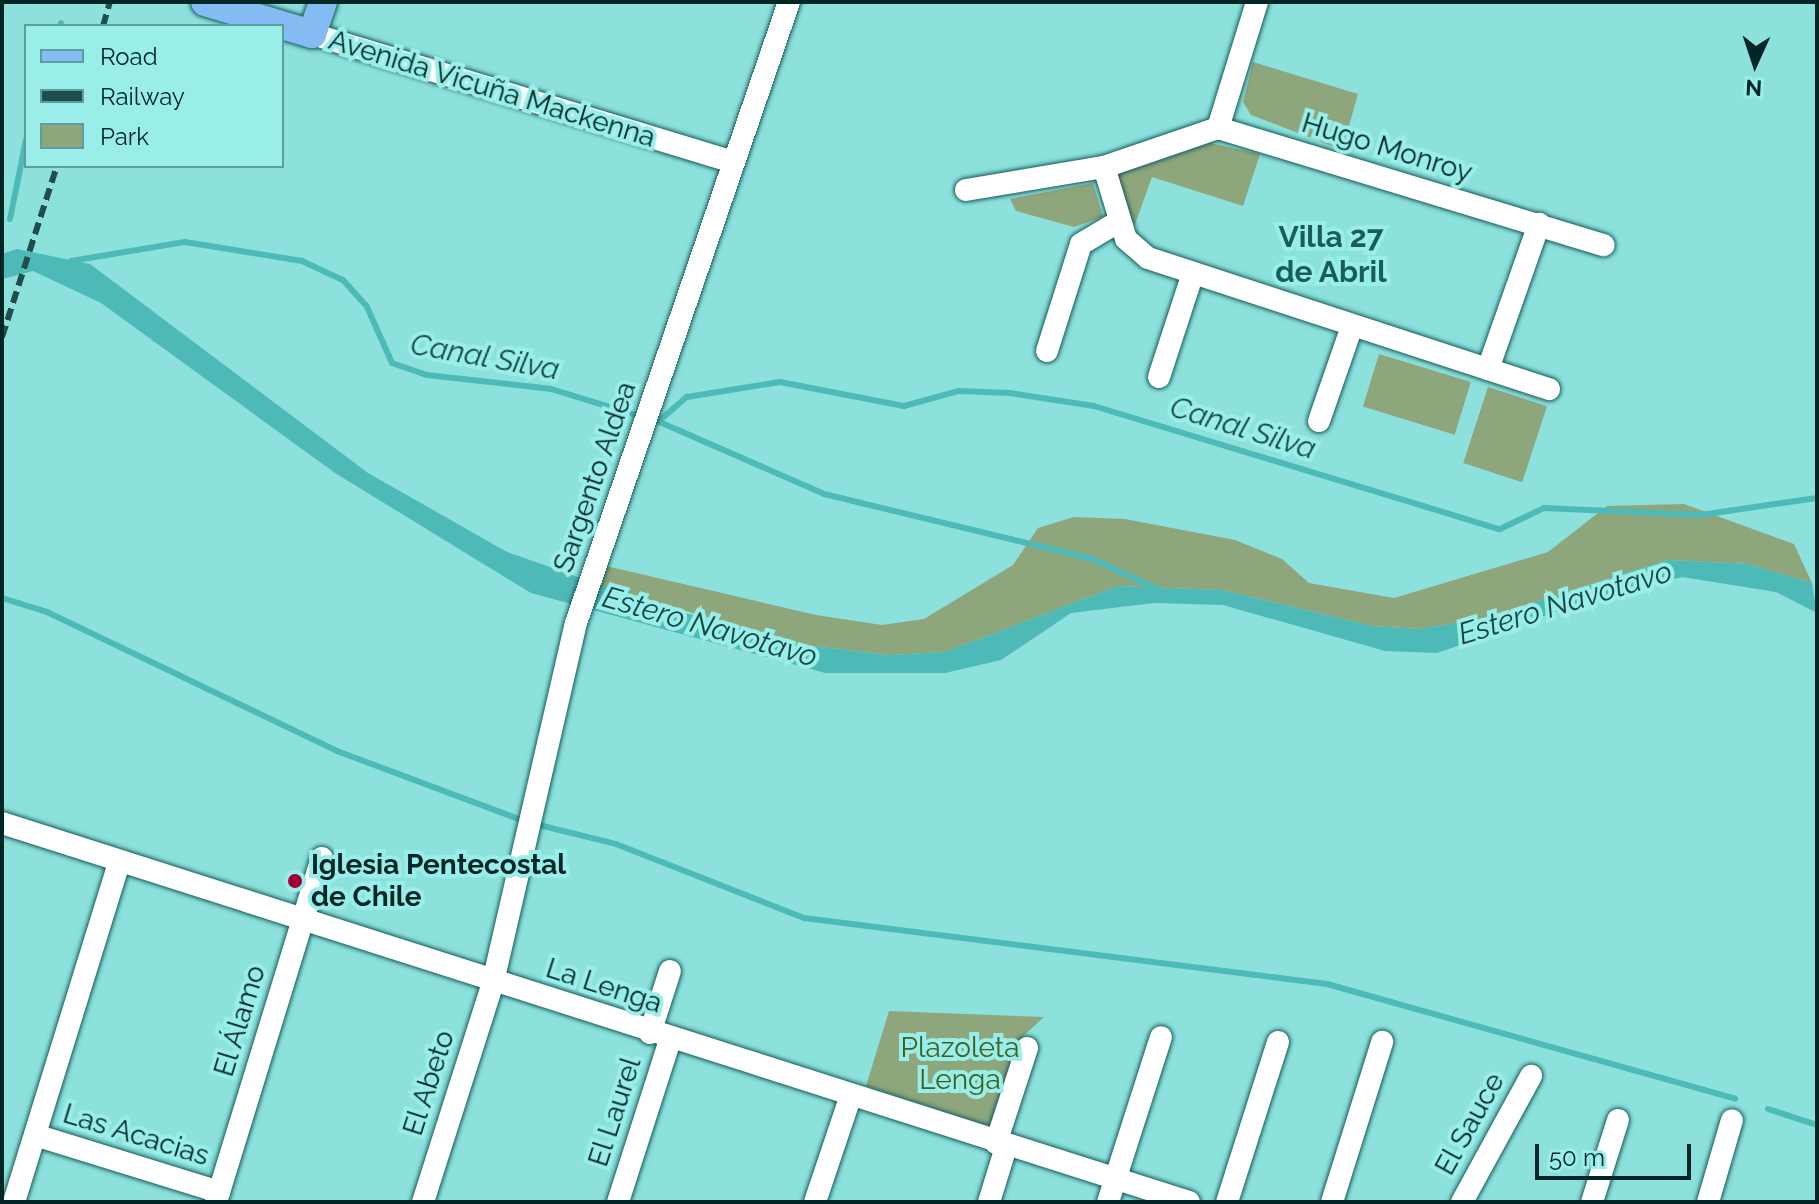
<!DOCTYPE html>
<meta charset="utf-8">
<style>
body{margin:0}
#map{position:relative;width:1819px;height:1204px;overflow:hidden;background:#8ce1dd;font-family:Raleway,sans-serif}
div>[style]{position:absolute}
.green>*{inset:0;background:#8ea67c;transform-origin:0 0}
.water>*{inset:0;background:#4ebab7}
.stream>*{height:6px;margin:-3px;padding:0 3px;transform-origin:3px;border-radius:3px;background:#4ebab7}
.roads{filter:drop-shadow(0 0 2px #155b59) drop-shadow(0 0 2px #155b59)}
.minor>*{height:22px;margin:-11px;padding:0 11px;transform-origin:11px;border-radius:11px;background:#fff}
.major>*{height:28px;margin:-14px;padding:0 14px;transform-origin:14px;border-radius:14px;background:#85bbf3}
.rail>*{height:6px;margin-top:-3px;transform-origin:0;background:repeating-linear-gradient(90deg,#1f4e4d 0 12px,transparent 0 18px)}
.dots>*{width:22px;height:22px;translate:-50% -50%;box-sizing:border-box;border:4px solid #99eeea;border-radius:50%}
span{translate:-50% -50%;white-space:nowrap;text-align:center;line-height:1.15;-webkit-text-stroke:8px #99eeea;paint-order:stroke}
.street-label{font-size:28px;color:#012626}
.poi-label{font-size:28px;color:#012626;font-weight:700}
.left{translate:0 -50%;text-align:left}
.park-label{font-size:28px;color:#3e611e}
.neighbourhood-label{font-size:30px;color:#185d5b;font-weight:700}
.water-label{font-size:30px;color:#164745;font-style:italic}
.frame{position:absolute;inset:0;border:4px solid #012626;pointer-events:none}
.legend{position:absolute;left:24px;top:24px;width:260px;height:144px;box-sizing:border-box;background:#99eeea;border:2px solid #5c9e9c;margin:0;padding:10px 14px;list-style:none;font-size:24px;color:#012626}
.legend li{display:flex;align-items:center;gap:16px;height:40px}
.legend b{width:40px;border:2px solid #5c9e9c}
.north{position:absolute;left:1715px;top:24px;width:80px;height:80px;-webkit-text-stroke:6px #99eeea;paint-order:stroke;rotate:183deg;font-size:22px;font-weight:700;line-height:32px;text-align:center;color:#012626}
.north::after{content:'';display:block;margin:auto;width:28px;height:36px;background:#012626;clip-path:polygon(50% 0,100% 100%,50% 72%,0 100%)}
.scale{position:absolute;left:1535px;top:1144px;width:156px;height:36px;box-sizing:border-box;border:4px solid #012626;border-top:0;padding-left:10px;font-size:24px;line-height:28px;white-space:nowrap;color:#012626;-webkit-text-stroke:6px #99eeea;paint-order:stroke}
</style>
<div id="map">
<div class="green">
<div style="clip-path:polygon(1253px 62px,1358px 94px,1342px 150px,1251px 115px,1243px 102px)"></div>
<div style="clip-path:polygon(1210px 143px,1260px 154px,1243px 206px,1152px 177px,1134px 227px,1117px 175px)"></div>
<div style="clip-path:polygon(1093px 183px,1103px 217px,1074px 227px,1016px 211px,1010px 199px)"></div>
<div style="left:1379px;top:354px;width:96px;height:55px;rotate:17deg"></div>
<div style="left:1488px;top:387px;width:62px;height:80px;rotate:18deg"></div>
<div style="clip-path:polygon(1684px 504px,1794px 544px,1812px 583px,1748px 564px,1668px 560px,1478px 620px,1418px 629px,1372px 626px,1222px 590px,1118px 586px,945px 652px,889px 655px,804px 645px,596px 585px,606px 566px,816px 615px,882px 625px,924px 619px,1013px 565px,1038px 528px,1074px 517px,1125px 519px,1235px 540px,1282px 559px,1309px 583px,1394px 598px,1548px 552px,1607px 506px)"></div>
<div style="clip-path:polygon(889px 1011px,1044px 1017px,1021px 1038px,995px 1128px,866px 1086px)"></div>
</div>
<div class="water">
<div style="clip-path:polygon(17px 249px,90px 264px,368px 473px,507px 552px,666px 608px,804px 645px,889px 655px,945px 652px,1118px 586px,1222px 590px,1372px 626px,1418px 629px,1478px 620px,1668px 560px,1748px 564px,1812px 583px,1817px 613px,1776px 592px,1682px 577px,1590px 600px,1437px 653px,1385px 651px,1223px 605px,1154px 603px,1071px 613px,1001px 660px,945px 673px,825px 673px,531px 593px,335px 473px,101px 303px,33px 271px,2px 279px,2px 254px)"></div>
</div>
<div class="stream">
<div style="left:60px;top:26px;width:3px;rotate:-72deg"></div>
<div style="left:10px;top:219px;width:81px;rotate:-78.6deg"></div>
<div style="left:71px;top:261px;width:116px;rotate:-9.5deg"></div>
<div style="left:185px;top:242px;width:119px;rotate:9.2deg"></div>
<div style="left:302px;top:261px;width:45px;rotate:24.9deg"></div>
<div style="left:343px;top:280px;width:36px;rotate:48deg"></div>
<div style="left:367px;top:307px;width:61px;rotate:65.9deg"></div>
<div style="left:392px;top:363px;width:37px;rotate:19deg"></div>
<div style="left:427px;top:375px;width:125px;rotate:6.4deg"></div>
<div style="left:551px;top:389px;width:93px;rotate:16.9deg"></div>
<div style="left:655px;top:420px;width:184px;rotate:23.6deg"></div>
<div style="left:824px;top:494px;width:277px;rotate:13.6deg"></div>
<div style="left:1093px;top:559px;width:71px;rotate:25.1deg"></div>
<div style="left:659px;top:421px;width:37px;rotate:-41deg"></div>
<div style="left:687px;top:397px;width:94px;rotate:-9.2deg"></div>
<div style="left:780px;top:382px;width:126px;rotate:11deg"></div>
<div style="left:904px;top:406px;width:57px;rotate:-15.3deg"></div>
<div style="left:959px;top:391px;width:51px;rotate:2.2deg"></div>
<div style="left:1010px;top:393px;width:85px;rotate:8.8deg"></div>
<div style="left:1094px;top:406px;width:424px;rotate:16.9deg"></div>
<div style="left:1500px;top:529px;width:49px;rotate:-25.5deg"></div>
<div style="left:1544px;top:508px;width:156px;rotate:2.6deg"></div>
<div style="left:1700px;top:515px;width:118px;rotate:-8.3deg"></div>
<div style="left:2px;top:598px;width:47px;rotate:17.3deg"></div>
<div style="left:47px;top:612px;width:322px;rotate:25.6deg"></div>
<div style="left:337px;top:751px;width:200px;rotate:20.5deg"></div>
<div style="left:535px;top:824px;width:83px;rotate:13.9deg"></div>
<div style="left:616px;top:844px;width:202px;rotate:21.5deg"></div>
<div style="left:804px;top:918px;width:527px;rotate:7.19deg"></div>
<div style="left:1327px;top:984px;width:424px;rotate:15.7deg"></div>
<div style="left:1768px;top:1109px;width:52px;rotate:18.1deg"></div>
</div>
<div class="roads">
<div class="minor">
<div style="left:312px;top:34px;width:440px;rotate:16.9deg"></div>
<div style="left:1218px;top:128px;width:403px;rotate:16.9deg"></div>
<div style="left:1218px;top:128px;width:132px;rotate:-72.8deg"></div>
<div style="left:1104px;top:167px;width:75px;rotate:73deg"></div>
<div style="left:1126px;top:239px;width:29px;rotate:41deg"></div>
<div style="left:1148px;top:258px;width:422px;rotate:18.1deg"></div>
<div style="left:966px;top:190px;width:140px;rotate:-9.5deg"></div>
<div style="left:1104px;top:167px;width:120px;rotate:-18.9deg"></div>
<div style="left:1047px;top:351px;width:112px;rotate:-72.4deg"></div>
<div style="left:1081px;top:244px;width:43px;rotate:-30.7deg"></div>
<div style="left:1488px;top:369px;width:154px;rotate:-70.6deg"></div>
<div style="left:1159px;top:377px;width:109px;rotate:-71.9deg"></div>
<div style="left:1319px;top:421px;width:101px;rotate:-70.8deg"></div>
<div style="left:2px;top:823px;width:1246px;rotate:17.71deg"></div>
<div style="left:650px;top:1033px;width:65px;rotate:-72.1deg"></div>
<div style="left:35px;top:1135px;width:193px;rotate:17.2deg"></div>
<div style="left:996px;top:1143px;width:100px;rotate:-71.9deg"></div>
<div style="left:14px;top:1202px;width:356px;rotate:-72.8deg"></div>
<div style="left:216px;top:1202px;width:360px;rotate:-72.9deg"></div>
<div style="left:423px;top:1202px;width:231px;rotate:-72.3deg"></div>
<div style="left:493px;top:982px;width:368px;rotate:-77deg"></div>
<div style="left:576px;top:623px;width:657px;rotate:-71.07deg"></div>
<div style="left:618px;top:1202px;width:170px;rotate:-72.2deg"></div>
<div style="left:815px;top:1202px;width:110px;rotate:-71.4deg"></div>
<div style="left:989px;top:1202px;width:58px;rotate:-72.8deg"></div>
<div style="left:1108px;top:1202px;width:173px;rotate:-72.2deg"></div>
<div style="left:1227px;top:1202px;width:168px;rotate:-72.3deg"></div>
<div style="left:1332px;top:1202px;width:168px;rotate:-72.6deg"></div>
<div style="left:1462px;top:1202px;width:144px;rotate:-61.3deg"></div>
<div style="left:1592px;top:1202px;width:86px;rotate:-72.4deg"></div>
<div style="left:1708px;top:1202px;width:85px;rotate:-73.7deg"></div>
</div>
<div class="major">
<div style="left:205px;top:2px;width:112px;rotate:16.7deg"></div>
<div style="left:312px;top:34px;width:34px;rotate:-71deg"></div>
</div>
</div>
<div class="rail">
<div style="left:103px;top:26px;width:25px;rotate:-74deg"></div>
<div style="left:2px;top:337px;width:180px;rotate:-72.2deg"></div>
</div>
<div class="dots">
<div style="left:295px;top:881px;background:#a00039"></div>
</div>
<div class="street-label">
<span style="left:492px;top:89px;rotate:17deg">Avenida Vicuña Mackenna</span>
<span style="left:1387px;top:148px;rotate:17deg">Hugo Monroy</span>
<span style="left:595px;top:477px;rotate:-71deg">Sargento Aldea</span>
<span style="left:604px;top:986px;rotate:18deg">La Lenga</span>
<span style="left:240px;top:1021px;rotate:-73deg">El Álamo</span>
<span style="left:429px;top:1083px;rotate:-72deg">El Abeto</span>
<span style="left:615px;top:1112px;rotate:-72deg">El Laurel</span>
<span style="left:1470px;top:1124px;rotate:-61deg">El Sauce</span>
<span style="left:136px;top:1135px;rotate:17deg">Las Acacias</span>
</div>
<div class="poi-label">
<span class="left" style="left:311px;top:881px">Iglesia Pentecostal<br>de Chile</span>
</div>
<div class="park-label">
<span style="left:960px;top:1064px">Plazoleta<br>Lenga</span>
</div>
<div class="neighbourhood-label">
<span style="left:1331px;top:254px">Villa 27<br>de Abril</span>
</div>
<div class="water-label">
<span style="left:485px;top:357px;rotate:10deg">Canal Silva</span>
<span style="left:1243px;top:428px;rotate:17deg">Canal Silva</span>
<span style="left:1565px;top:603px;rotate:-17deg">Estero Navotavo</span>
<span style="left:710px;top:627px;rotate:16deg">Estero Navotavo</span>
</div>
<div class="frame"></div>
<ul class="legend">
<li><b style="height:10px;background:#85bbf3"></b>Road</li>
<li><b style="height:10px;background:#1f4e4d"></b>Railway</li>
<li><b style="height:22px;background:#8ea67c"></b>Park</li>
</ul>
<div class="north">N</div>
<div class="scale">50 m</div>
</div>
